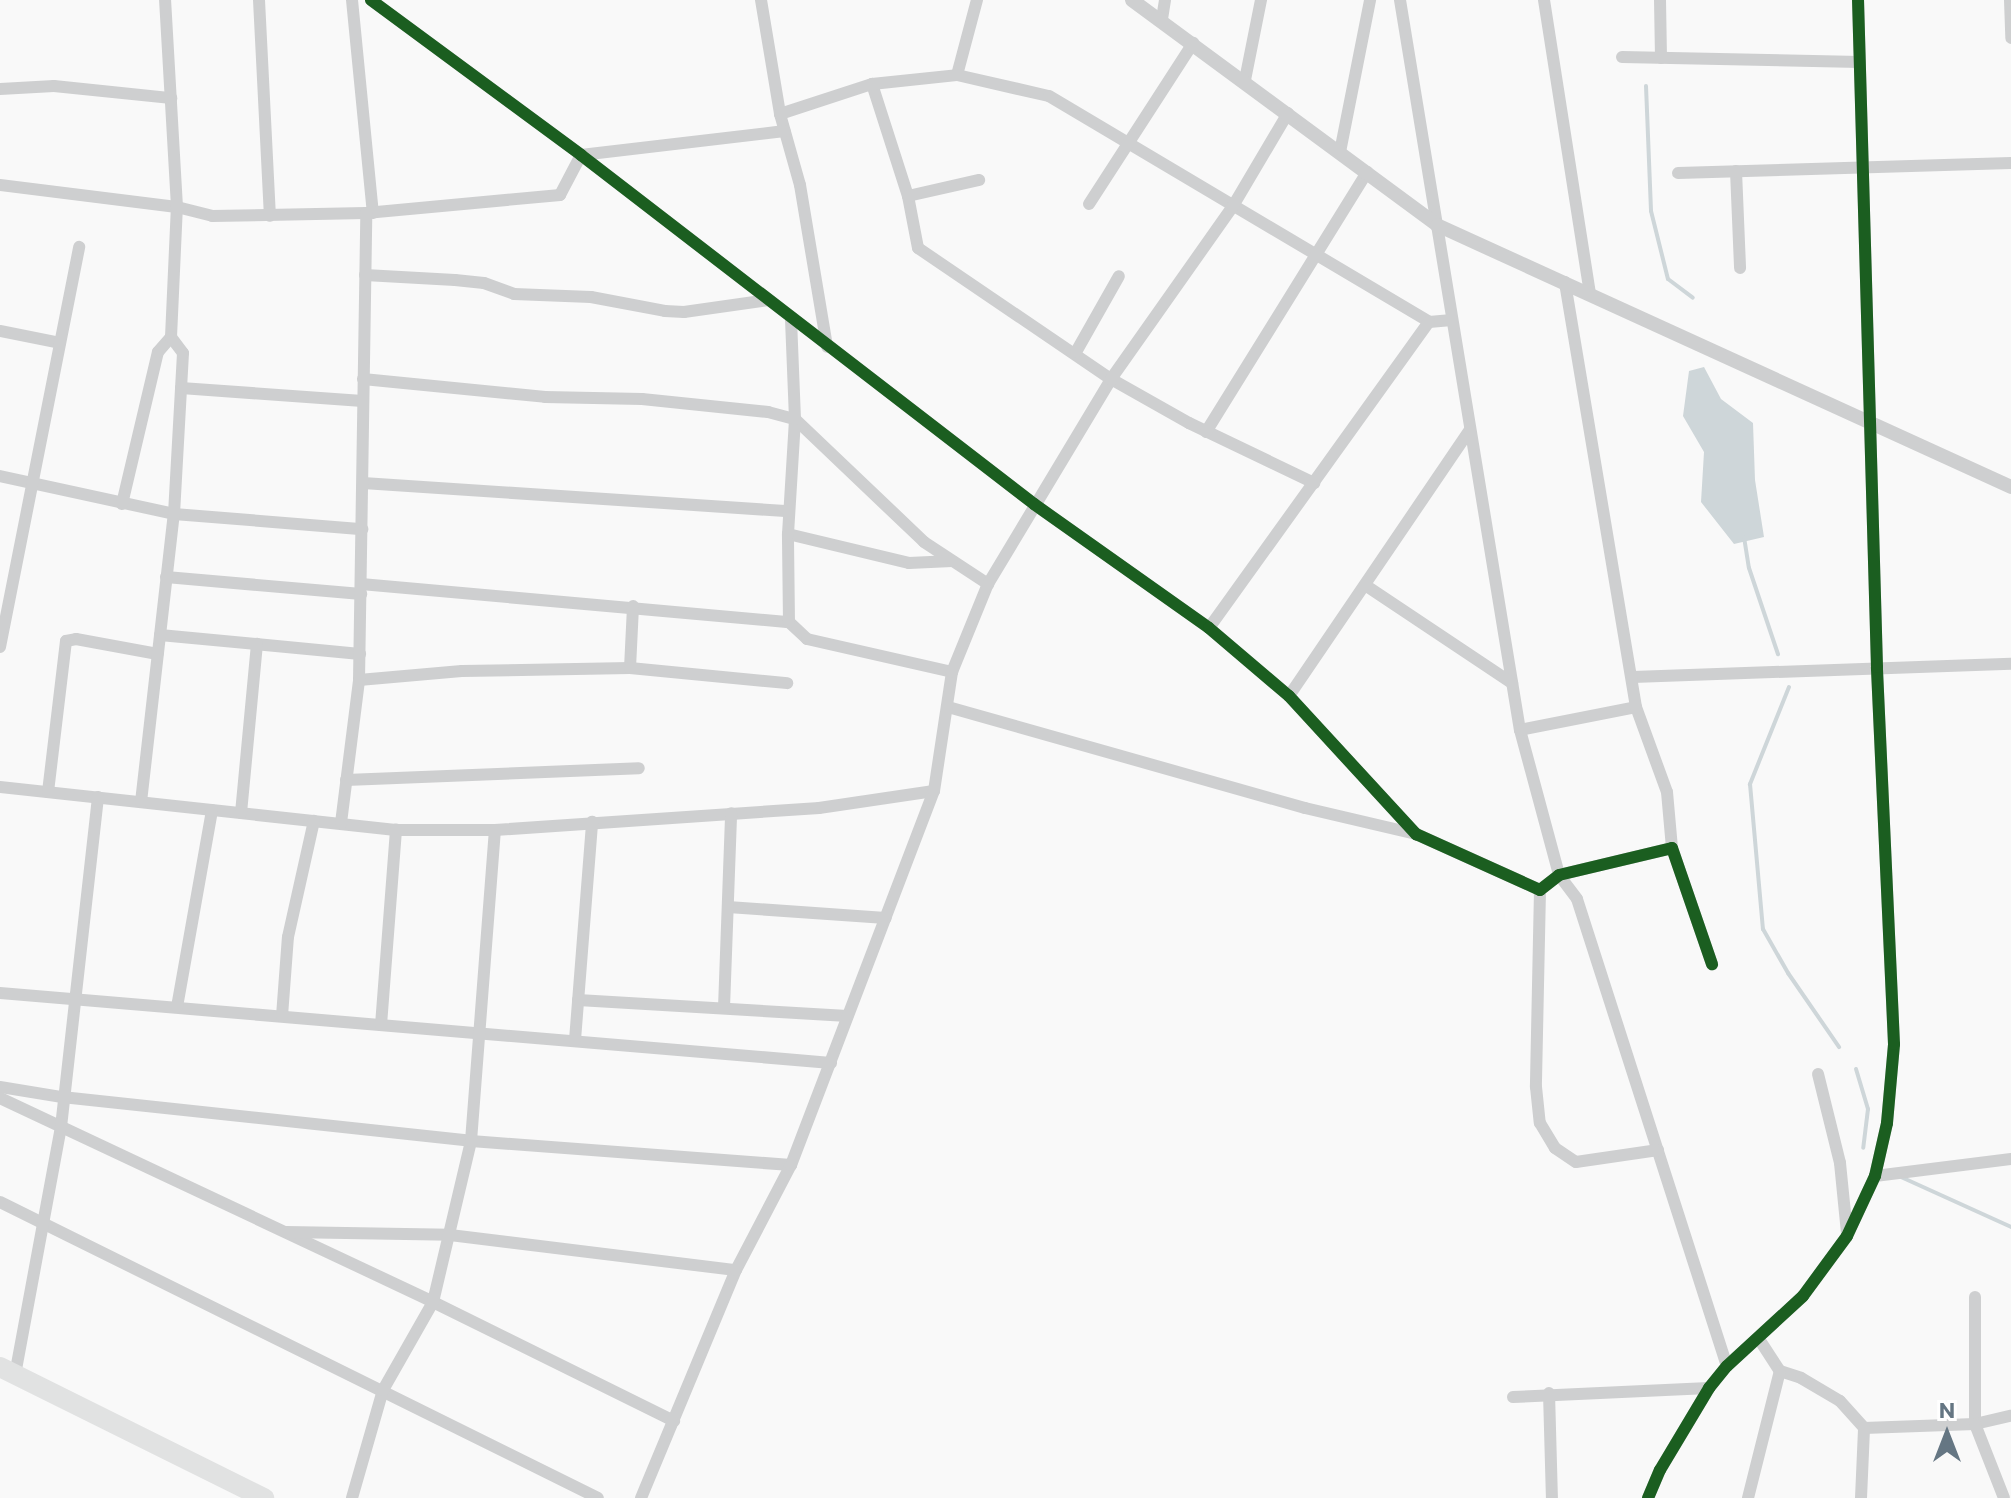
<!DOCTYPE html>
<style>
body{margin:0}
#map{position:relative;width:2011px;height:1498px;overflow:hidden;background:#f9f9f9;font-family:Commissioner,sans-serif}
div>[style]{position:absolute}
.water>*{inset:0;background:#ced6d9}
.stream>*{height:4px;margin:-2px;padding:0 2px;transform-origin:2px;border-radius:2px;background:#ced6d9}
.minor>*{height:12px;margin:-6px;padding:0 6px;transform-origin:6px;border-radius:6px;background:#cecfd0}
.tertiary>*{height:14px;margin:-7px;padding:0 7px;transform-origin:7px;border-radius:7px;background:#cecfd0}
.trunk>*{height:20px;margin:-10px;padding:0 10px;transform-origin:10px;border-radius:10px;background:#e1e2e2}
.cycleway>*{height:12px;margin:-6px;padding:0 6px;transform-origin:6px;border-radius:6px;background:#1b5e20}
span{translate:-50% -50%;white-space:nowrap;text-align:center;line-height:1.15;-webkit-text-stroke:8px #fff;paint-order:stroke}
.north{position:absolute;left:1907px;top:1394px;width:80px;height:80px;-webkit-text-stroke:6px #fff;paint-order:stroke;rotate:0deg;font-size:22px;font-weight:700;line-height:32px;text-align:center;color:#657683}
.north::after{content:'';display:block;margin:auto;width:28px;height:36px;background:#657683;clip-path:polygon(50% 0,100% 100%,50% 72%,0 100%)}
</style>
<div id="map">
<div class="water">
<div style="clip-path:polygon(1704px 367px,1721px 399px,1753px 423px,1755px 480px,1764px 537px,1734px 544px,1701px 502px,1704px 452px,1683px 416px,1689px 371px)"></div>
</div>
<div class="stream">
<div style="left:1646px;top:86px;width:125px;rotate:87.7deg"></div>
<div style="left:1651px;top:211px;width:70px;rotate:76deg"></div>
<div style="left:1668px;top:279px;width:31px;rotate:37deg"></div>
<div style="left:1744px;top:537px;width:31px;rotate:81deg"></div>
<div style="left:1749px;top:568px;width:91px;rotate:71.4deg"></div>
<div style="left:1789px;top:687px;width:105px;rotate:111.9deg"></div>
<div style="left:1750px;top:784px;width:146px;rotate:84.9deg"></div>
<div style="left:1763px;top:929px;width:51px;rotate:60.4deg"></div>
<div style="left:1788px;top:973px;width:90px;rotate:55.4deg"></div>
<div style="left:1856px;top:1069px;width:42px;rotate:73.3deg"></div>
<div style="left:1868px;top:1109px;width:39px;rotate:97deg"></div>
<div style="left:1901px;top:1177px;width:121px;rotate:24.4deg"></div>
</div>
<div class="minor">
<div style="left:259px;top:0;width:216px;rotate:87.1deg"></div>
<div style="left:352px;top:0;width:214px;rotate:84.4deg"></div>
<div style="left:371px;top:0;width:261px;rotate:36.4deg"></div>
<div style="left:581px;top:155px;width:572px;rotate:37.61deg"></div>
<div style="left:1034px;top:504px;width:214px;rotate:35.3deg"></div>
<div style="left:1209px;top:628px;width:105px;rotate:40.4deg"></div>
<div style="left:1289px;top:696px;width:188px;rotate:47.4deg"></div>
<div style="left:1416px;top:834px;width:136px;rotate:24.3deg"></div>
<div style="left:1540px;top:890px;width:24px;rotate:-38deg"></div>
<div style="left:1559px;top:875px;width:116px;rotate:-13.4deg"></div>
<div style="left:1672px;top:848px;width:123px;rotate:71deg"></div>
<div style="left:761px;top:0;width:116px;rotate:80.5deg"></div>
<div style="left:780px;top:114px;width:74px;rotate:74.3deg"></div>
<div style="left:800px;top:185px;width:164px;rotate:80.5deg"></div>
<div style="left:1400px;top:0;width:740px;rotate:80.67deg"></div>
<div style="left:1520px;top:730px;width:150px;rotate:74.9deg"></div>
<div style="left:1559px;top:875px;width:30px;rotate:53deg"></div>
<div style="left:1577px;top:899px;width:490px;rotate:72.2deg"></div>
<div style="left:1544px;top:0;width:298px;rotate:81.1deg"></div>
<div style="left:1660px;top:0;width:58px;rotate:89deg"></div>
<div style="left:2010px;top:0;width:38px;rotate:88deg"></div>
<div style="left:1162px;top:19px;width:19px;rotate:-81deg"></div>
<div style="left:1622px;top:57px;width:238px;rotate:1.2deg"></div>
<div style="left:957px;top:75px;width:78px;rotate:-75.1deg"></div>
<div style="left:1245px;top:80px;width:82px;rotate:-78.7deg"></div>
<div style="left:872px;top:84px;width:118px;rotate:72.2deg"></div>
<div style="left:908px;top:196px;width:53px;rotate:79.1deg"></div>
<div style="left:918px;top:248px;width:233px;rotate:34.2deg"></div>
<div style="left:1111px;top:379px;width:90px;rotate:29.4deg"></div>
<div style="left:1189px;top:423px;width:139px;rotate:25.6deg"></div>
<div style="left:0;top:89px;width:54px;rotate:-3.2deg"></div>
<div style="left:54px;top:86px;width:118px;rotate:5.9deg"></div>
<div style="left:780px;top:114px;width:97px;rotate:-18.1deg"></div>
<div style="left:872px;top:84px;width:85px;rotate:-6deg"></div>
<div style="left:957px;top:75px;width:94px;rotate:12.9deg"></div>
<div style="left:1049px;top:96px;width:442px;rotate:30.7deg"></div>
<div style="left:1429px;top:322px;width:23px;rotate:-5deg"></div>
<div style="left:1340px;top:152px;width:155px;rotate:-78.8deg"></div>
<div style="left:1736px;top:171px;width:97px;rotate:87.6deg"></div>
<div style="left:1678px;top:173px;width:333px;rotate:-1.7deg"></div>
<div style="left:0;top:185px;width:178px;rotate:7.1deg"></div>
<div style="left:177px;top:207px;width:36px;rotate:14deg"></div>
<div style="left:212px;top:216px;width:154px;rotate:-1.1deg"></div>
<div style="left:366px;top:213px;width:195px;rotate:-5.3deg"></div>
<div style="left:560px;top:195px;width:45px;rotate:-62.3deg"></div>
<div style="left:581px;top:155px;width:205px;rotate:-6.7deg"></div>
<div style="left:908px;top:196px;width:73px;rotate:-12.7deg"></div>
<div style="left:1089px;top:204px;width:192px;rotate:-57.1deg"></div>
<div style="left:365px;top:275px;width:90px;rotate:3.2deg"></div>
<div style="left:455px;top:280px;width:29px;rotate:6deg"></div>
<div style="left:484px;top:283px;width:32px;rotate:20deg"></div>
<div style="left:514px;top:294px;width:77px;rotate:2.2deg"></div>
<div style="left:591px;top:297px;width:75px;rotate:10.7deg"></div>
<div style="left:665px;top:311px;width:19px;rotate:3deg"></div>
<div style="left:684px;top:312px;width:85px;rotate:-8.1deg"></div>
<div style="left:0;top:331px;width:61px;rotate:11.3deg"></div>
<div style="left:1076px;top:352px;width:87px;rotate:-60.5deg"></div>
<div style="left:363px;top:379px;width:183px;rotate:5.6deg"></div>
<div style="left:545px;top:397px;width:97px;rotate:1.2deg"></div>
<div style="left:642px;top:399px;width:127px;rotate:5.9deg"></div>
<div style="left:768px;top:412px;width:28px;rotate:15deg"></div>
<div style="left:795px;top:419px;width:178px;rotate:43.6deg"></div>
<div style="left:924px;top:542px;width:77px;rotate:33.3deg"></div>
<div style="left:181px;top:388px;width:182px;rotate:4.1deg"></div>
<div style="left:1206px;top:432px;width:306px;rotate:-58.2deg"></div>
<div style="left:0;top:476px;width:178px;rotate:12.3deg"></div>
<div style="left:174px;top:514px;width:189px;rotate:4.6deg"></div>
<div style="left:363px;top:483px;width:427px;rotate:3.8deg"></div>
<div style="left:122px;top:504px;width:156px;rotate:-76.7deg"></div>
<div style="left:158px;top:352px;width:20px;rotate:-49deg"></div>
<div style="left:171px;top:337px;width:130px;rotate:-87.4deg"></div>
<div style="left:177px;top:207px;width:207px;rotate:-93.3deg"></div>
<div style="left:788px;top:534px;width:124px;rotate:13.5deg"></div>
<div style="left:909px;top:563px;width:43px;rotate:-2.7deg"></div>
<div style="left:166px;top:577px;width:196px;rotate:5deg"></div>
<div style="left:361px;top:584px;width:430px;rotate:5.1deg"></div>
<div style="left:789px;top:622px;width:25px;rotate:43deg"></div>
<div style="left:807px;top:639px;width:149px;rotate:12.8deg"></div>
<div style="left:1365px;top:585px;width:177px;rotate:33.7deg"></div>
<div style="left:789px;top:622px;width:88px;rotate:-90.7deg"></div>
<div style="left:788px;top:534px;width:115px;rotate:-86.5deg"></div>
<div style="left:795px;top:419px;width:100px;rotate:-92.3deg"></div>
<div style="left:1209px;top:628px;width:377px;rotate:-54.3deg"></div>
<div style="left:160px;top:635px;width:201px;rotate:5.4deg"></div>
<div style="left:0;top:647px;width:408px;rotate:-78.8deg"></div>
<div style="left:630px;top:668px;width:62px;rotate:-87.2deg"></div>
<div style="left:1633px;top:677px;width:378px;rotate:-2deg"></div>
<div style="left:359px;top:680px;width:103px;rotate:-5deg"></div>
<div style="left:462px;top:671px;width:168px;rotate:-1deg"></div>
<div style="left:630px;top:668px;width:158px;rotate:5.5deg"></div>
<div style="left:1289px;top:696px;width:322px;rotate:-55.8deg"></div>
<div style="left:948px;top:707px;width:371px;rotate:15.8deg"></div>
<div style="left:1305px;top:808px;width:114px;rotate:13.2deg"></div>
<div style="left:1636px;top:707px;width:90px;rotate:70deg"></div>
<div style="left:1667px;top:792px;width:56px;rotate:84.9deg"></div>
<div style="left:1520px;top:730px;width:118px;rotate:-11.2deg"></div>
<div style="left:1636px;top:707px;width:431px;rotate:-99.5deg"></div>
<div style="left:346px;top:780px;width:293px;rotate:-2.3deg"></div>
<div style="left:0;top:787px;width:398px;rotate:6.2deg"></div>
<div style="left:396px;top:830px;width:99px"></div>
<div style="left:495px;top:830px;width:325px;rotate:-3.9deg"></div>
<div style="left:819px;top:808px;width:116px;rotate:-8.4deg"></div>
<div style="left:48px;top:792px;width:152px;rotate:-83.2deg"></div>
<div style="left:66px;top:641px;width:10px;rotate:-11deg"></div>
<div style="left:76px;top:639px;width:83px;rotate:10.4deg"></div>
<div style="left:141px;top:802px;width:290px;rotate:-83.5deg"></div>
<div style="left:174px;top:514px;width:161px;rotate:-86.8deg"></div>
<div style="left:183px;top:353px;width:20px;rotate:-127deg"></div>
<div style="left:241px;top:813px;width:170px;rotate:-84.6deg"></div>
<div style="left:341px;top:823px;width:144px;rotate:-82.8deg"></div>
<div style="left:359px;top:680px;width:467px;rotate:-89.1deg"></div>
<div style="left:1540px;top:890px;width:197px;rotate:91.2deg"></div>
<div style="left:1536px;top:1087px;width:36px;rotate:84deg"></div>
<div style="left:1540px;top:1123px;width:29px;rotate:59deg"></div>
<div style="left:1555px;top:1148px;width:25px;rotate:34deg"></div>
<div style="left:1576px;top:1162px;width:83px;rotate:-8.3deg"></div>
<div style="left:728px;top:907px;width:158px;rotate:4deg"></div>
<div style="left:0;top:993px;width:834px;rotate:4.81deg"></div>
<div style="left:578px;top:1000px;width:270px;rotate:3.4deg"></div>
<div style="left:177px;top:1007px;width:200px;rotate:-79.9deg"></div>
<div style="left:724px;top:1008px;width:195px;rotate:-87.9deg"></div>
<div style="left:282px;top:1016px;width:79px;rotate:-85.7deg"></div>
<div style="left:288px;top:937px;width:119px;rotate:-77.4deg"></div>
<div style="left:381px;top:1025px;width:196px;rotate:-85.6deg"></div>
<div style="left:575px;top:1040px;width:219px;rotate:-85.5deg"></div>
<div style="left:1818px;top:1074px;width:92px;rotate:76.1deg"></div>
<div style="left:1840px;top:1163px;width:70px;rotate:84.3deg"></div>
<div style="left:0;top:1087px;width:63px;rotate:9.2deg"></div>
<div style="left:62px;top:1097px;width:411px;rotate:6.1deg"></div>
<div style="left:471px;top:1141px;width:321px;rotate:4.3deg"></div>
<div style="left:0;top:1098px;width:479px;rotate:25.2deg"></div>
<div style="left:433px;top:1302px;width:269px;rotate:26.3deg"></div>
<div style="left:1875px;top:1176px;width:137px;rotate:-7.1deg"></div>
<div style="left:0;top:1202px;width:667px;rotate:26.33deg"></div>
<div style="left:286px;top:1232px;width:164px;rotate:1deg"></div>
<div style="left:450px;top:1235px;width:288px;rotate:7deg"></div>
<div style="left:1975px;top:1297px;width:127px;rotate:90deg"></div>
<div style="left:1975px;top:1424px;width:37px;rotate:-13deg"></div>
<div style="left:1759px;top:1339px;width:38px;rotate:57deg"></div>
<div style="left:1780px;top:1371px;width:22px;rotate:18deg"></div>
<div style="left:1801px;top:1378px;width:45px;rotate:30.5deg"></div>
<div style="left:1840px;top:1401px;width:36px;rotate:48deg"></div>
<div style="left:1864px;top:1428px;width:111px;rotate:-2.1deg"></div>
<div style="left:1975px;top:1424px;width:79px;rotate:68.6deg"></div>
<div style="left:15px;top:1375px;width:252px;rotate:-79.5deg"></div>
<div style="left:61px;top:1127px;width:332px;rotate:-83.6deg"></div>
<div style="left:1549px;top:1393px;width:105px;rotate:88.4deg"></div>
<div style="left:1513px;top:1397px;width:196px;rotate:-2.6deg"></div>
<div style="left:352px;top:1498px;width:112px;rotate:-74deg"></div>
<div style="left:383px;top:1390px;width:101px;rotate:-60.4deg"></div>
<div style="left:433px;top:1302px;width:165px;rotate:-76.7deg"></div>
<div style="left:471px;top:1141px;width:312px;rotate:-85.6deg"></div>
<div style="left:641px;top:1498px;width:247px;rotate:-67.4deg"></div>
<div style="left:736px;top:1270px;width:119px;rotate:-62.4deg"></div>
<div style="left:791px;top:1165px;width:400px;rotate:-69.1deg"></div>
<div style="left:934px;top:791px;width:120px;rotate:-81.4deg"></div>
<div style="left:952px;top:672px;width:95px;rotate:-67.8deg"></div>
<div style="left:988px;top:584px;width:239px;rotate:-59deg"></div>
<div style="left:1111px;top:379px;width:212px;rotate:-54.8deg"></div>
<div style="left:1233px;top:206px;width:108px;rotate:-59.4deg"></div>
<div style="left:1648px;top:1498px;width:30px;rotate:-67deg"></div>
<div style="left:1660px;top:1470px;width:96px;rotate:-59.1deg"></div>
<div style="left:1709px;top:1388px;width:28px;rotate:-51deg"></div>
<div style="left:1727px;top:1366px;width:103px;rotate:-42.6deg"></div>
<div style="left:1803px;top:1296px;width:74px;rotate:-53.7deg"></div>
<div style="left:1847px;top:1236px;width:66px;rotate:-65deg"></div>
<div style="left:1875px;top:1176px;width:54px;rotate:-77.2deg"></div>
<div style="left:1887px;top:1123px;width:79px;rotate:-84.9deg"></div>
<div style="left:1894px;top:1044px;width:377px;rotate:-92.6deg"></div>
<div style="left:1877px;top:667px;width:667px;rotate:-91.63deg"></div>
<div style="left:1748px;top:1498px;width:131px;rotate:-75.9deg"></div>
<div style="left:1861px;top:1498px;width:70px;rotate:-87.5deg"></div>
</div>
<div class="tertiary">
<div style="left:1132px;top:0;width:379px;rotate:36.4deg"></div>
<div style="left:1437px;top:225px;width:631px;rotate:24.53deg"></div>
</div>
<div class="trunk">
<div style="left:0;top:1367px;width:295px;rotate:26.4deg"></div>
</div>
<div class="cycleway">
<div style="left:371px;top:0;width:261px;rotate:36.4deg"></div>
<div style="left:581px;top:155px;width:572px;rotate:37.61deg"></div>
<div style="left:1034px;top:504px;width:214px;rotate:35.3deg"></div>
<div style="left:1209px;top:628px;width:105px;rotate:40.4deg"></div>
<div style="left:1289px;top:696px;width:188px;rotate:47.4deg"></div>
<div style="left:1416px;top:834px;width:136px;rotate:24.3deg"></div>
<div style="left:1540px;top:890px;width:24px;rotate:-38deg"></div>
<div style="left:1559px;top:875px;width:116px;rotate:-13.4deg"></div>
<div style="left:1672px;top:848px;width:123px;rotate:71deg"></div>
<div style="left:1648px;top:1498px;width:30px;rotate:-67deg"></div>
<div style="left:1660px;top:1470px;width:96px;rotate:-59.1deg"></div>
<div style="left:1709px;top:1388px;width:28px;rotate:-51deg"></div>
<div style="left:1727px;top:1366px;width:103px;rotate:-42.6deg"></div>
<div style="left:1803px;top:1296px;width:74px;rotate:-53.7deg"></div>
<div style="left:1847px;top:1236px;width:66px;rotate:-65deg"></div>
<div style="left:1875px;top:1176px;width:54px;rotate:-77.2deg"></div>
<div style="left:1887px;top:1123px;width:79px;rotate:-84.9deg"></div>
<div style="left:1894px;top:1044px;width:377px;rotate:-92.6deg"></div>
<div style="left:1877px;top:667px;width:667px;rotate:-91.63deg"></div>
</div>
<div class="north">N</div>
</div>
